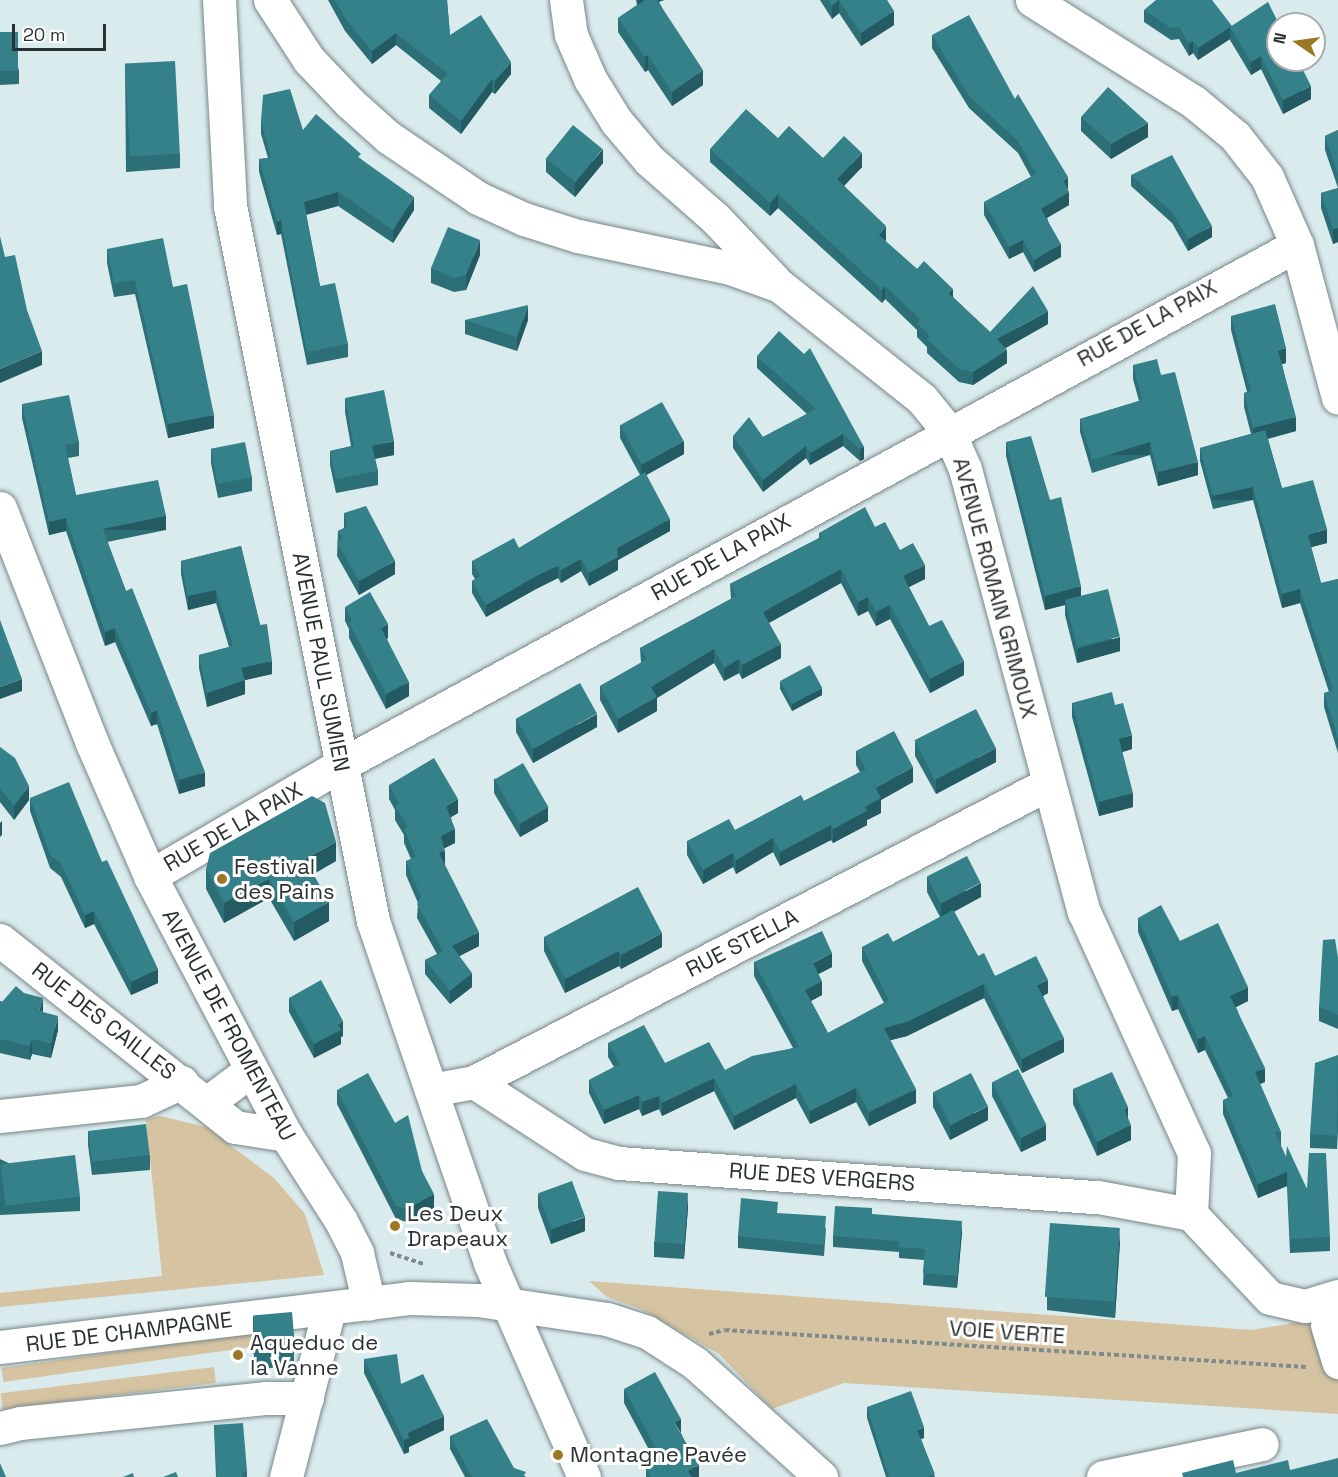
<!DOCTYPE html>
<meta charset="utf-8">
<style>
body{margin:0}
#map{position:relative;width:1338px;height:1477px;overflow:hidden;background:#daebed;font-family:"Space Grotesk",sans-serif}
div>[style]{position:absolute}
.green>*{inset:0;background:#d5c3a1;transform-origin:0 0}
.path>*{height:4px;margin-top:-2px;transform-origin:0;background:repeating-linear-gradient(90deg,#7f8b8c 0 4.5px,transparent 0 7.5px)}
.roads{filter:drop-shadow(0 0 2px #778688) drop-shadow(0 0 2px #778688)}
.minor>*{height:33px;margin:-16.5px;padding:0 16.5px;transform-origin:16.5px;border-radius:16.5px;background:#fff}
.tertiary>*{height:33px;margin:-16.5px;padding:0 16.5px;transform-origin:16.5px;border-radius:16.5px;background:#fff}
.wall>*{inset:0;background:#2d6f77}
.shaded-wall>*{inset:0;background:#245a61;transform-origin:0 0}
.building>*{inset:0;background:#34818a;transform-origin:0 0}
.dots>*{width:16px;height:16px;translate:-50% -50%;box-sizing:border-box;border:3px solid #fff;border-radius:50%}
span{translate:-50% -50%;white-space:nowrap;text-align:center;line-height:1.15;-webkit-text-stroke:6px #fff;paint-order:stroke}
.street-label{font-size:22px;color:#2a3132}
.poi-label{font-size:22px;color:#2a3132}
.left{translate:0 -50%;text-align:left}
.north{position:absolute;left:1266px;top:12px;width:60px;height:60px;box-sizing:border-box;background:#fff;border:2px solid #aaadad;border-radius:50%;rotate:283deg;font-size:16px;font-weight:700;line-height:24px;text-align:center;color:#2a3132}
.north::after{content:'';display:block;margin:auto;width:21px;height:27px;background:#9d7824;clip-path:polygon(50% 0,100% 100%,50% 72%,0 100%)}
.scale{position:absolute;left:12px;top:24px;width:94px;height:27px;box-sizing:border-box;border:3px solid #2a3132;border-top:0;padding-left:8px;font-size:18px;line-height:21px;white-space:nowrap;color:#2a3132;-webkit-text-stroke:4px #fff;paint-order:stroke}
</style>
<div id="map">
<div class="green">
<div style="clip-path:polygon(160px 1116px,206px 1127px,274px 1178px,305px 1214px,324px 1275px,0 1307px,0 1293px,162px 1276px,146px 1119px)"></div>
<div style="clip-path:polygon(589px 1281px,1252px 1330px,1323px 1318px,1338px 1336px,1338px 1414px,844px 1383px,772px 1409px,719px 1354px,643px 1310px,607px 1297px)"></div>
<div style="left:251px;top:1333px;width:14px;height:252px;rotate:82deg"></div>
<div style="left:214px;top:1367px;width:16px;height:215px;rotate:83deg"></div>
</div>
<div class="path">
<div style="left:390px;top:1253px;width:35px;rotate:18deg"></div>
<div style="left:709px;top:1334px;width:16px;rotate:-14deg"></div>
<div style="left:725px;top:1330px;width:582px;rotate:3.64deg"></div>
</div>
<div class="roads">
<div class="minor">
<div style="left:270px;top:0;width:72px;rotate:57deg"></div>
<div style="left:309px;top:60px;width:59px;rotate:46.4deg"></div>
<div style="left:350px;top:103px;width:51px;rotate:41.8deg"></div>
<div style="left:388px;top:137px;width:109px;rotate:34.1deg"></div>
<div style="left:478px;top:198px;width:51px;rotate:24.5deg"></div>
<div style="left:524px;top:219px;width:57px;rotate:17.5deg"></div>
<div style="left:578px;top:236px;width:155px;rotate:11.9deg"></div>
<div style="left:730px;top:268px;width:53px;rotate:19.8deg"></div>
<div style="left:780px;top:286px;width:181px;rotate:38.5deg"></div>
<div style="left:922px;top:399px;width:43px;rotate:50.7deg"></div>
<div style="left:949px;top:432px;width:40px;rotate:66.6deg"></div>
<div style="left:965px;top:469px;width:459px;rotate:75deg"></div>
<div style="left:1084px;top:912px;width:265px;rotate:65.5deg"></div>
<div style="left:1194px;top:1153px;width:61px;rotate:92.8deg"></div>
<div style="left:1191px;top:1214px;width:115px;rotate:46.8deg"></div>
<div style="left:1270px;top:1298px;width:36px;rotate:13deg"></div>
<div style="left:1305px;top:1306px;width:34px;rotate:-17deg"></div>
<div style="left:566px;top:0;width:35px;rotate:82deg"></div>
<div style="left:571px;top:35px;width:48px;rotate:66.6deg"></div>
<div style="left:590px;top:79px;width:49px;rotate:58.2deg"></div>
<div style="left:616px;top:121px;width:51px;rotate:49.8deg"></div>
<div style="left:649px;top:160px;width:88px;rotate:41.3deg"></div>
<div style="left:715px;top:218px;width:87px;rotate:46.4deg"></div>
<div style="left:1032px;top:0;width:191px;rotate:32.2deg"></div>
<div style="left:1194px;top:102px;width:53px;rotate:39.7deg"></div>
<div style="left:1235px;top:136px;width:52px;rotate:52deg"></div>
<div style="left:1267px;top:177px;width:74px;rotate:66.2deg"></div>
<div style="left:1297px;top:245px;width:158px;rotate:75deg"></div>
<div style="left:0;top:508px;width:252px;rotate:68.6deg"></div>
<div style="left:92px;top:743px;width:145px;rotate:66.4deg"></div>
<div style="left:150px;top:876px;width:293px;rotate:62.3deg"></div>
<div style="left:286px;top:1135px;width:102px;rotate:57.4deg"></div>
<div style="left:341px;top:1221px;width:36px;rotate:63deg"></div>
<div style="left:357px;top:1253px;width:52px;rotate:76.8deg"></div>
<div style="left:150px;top:876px;width:221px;rotate:-30.2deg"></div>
<div style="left:341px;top:765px;width:1088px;rotate:-28.54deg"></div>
<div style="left:0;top:940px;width:300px;rotate:38.5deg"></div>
<div style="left:235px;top:1127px;width:52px;rotate:8.9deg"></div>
<div style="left:474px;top:1082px;width:132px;rotate:33deg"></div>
<div style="left:585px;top:1154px;width:35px;rotate:15deg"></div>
<div style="left:619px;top:1163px;width:480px;rotate:4.1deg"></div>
<div style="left:1098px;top:1197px;width:95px;rotate:10.4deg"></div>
<div style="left:431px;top:1090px;width:44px;rotate:-10.5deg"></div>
<div style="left:474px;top:1082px;width:647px;rotate:-27.44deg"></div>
<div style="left:207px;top:1103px;width:55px;rotate:-36.9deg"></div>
<div style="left:0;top:1116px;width:142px;rotate:-6.1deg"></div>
<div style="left:141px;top:1101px;width:45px;rotate:-24.9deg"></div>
<div style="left:1327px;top:1325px;width:39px;rotate:73deg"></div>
<div style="left:0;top:1428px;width:21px;rotate:-14deg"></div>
<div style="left:20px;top:1423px;width:246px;rotate:-5.8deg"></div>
<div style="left:265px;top:1398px;width:42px"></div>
<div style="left:286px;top:1477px;width:173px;rotate:-75.6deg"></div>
<div style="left:1103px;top:1477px;width:162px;rotate:-11.7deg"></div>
</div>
<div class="tertiary">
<div style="left:219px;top:0;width:206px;rotate:86.9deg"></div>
<div style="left:230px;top:206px;width:729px;rotate:78.69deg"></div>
<div style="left:373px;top:921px;width:361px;rotate:71.1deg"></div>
<div style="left:490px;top:1263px;width:234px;rotate:66.3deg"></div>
<div style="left:0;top:1347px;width:412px;rotate:-6.8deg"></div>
<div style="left:409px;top:1298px;width:69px;rotate:1.7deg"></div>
<div style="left:478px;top:1300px;width:130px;rotate:8.4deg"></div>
<div style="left:607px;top:1319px;width:42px;rotate:18deg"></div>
<div style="left:647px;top:1332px;width:57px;rotate:32.9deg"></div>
<div style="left:695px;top:1363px;width:170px;rotate:42.1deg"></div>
</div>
</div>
<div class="wall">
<div style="clip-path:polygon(328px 0,447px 0,450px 35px,511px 74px,495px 94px,492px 92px,461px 134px,429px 108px,429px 95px,441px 81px,396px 45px,372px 64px,345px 31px)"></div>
<div style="clip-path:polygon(636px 0,664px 0,659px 2px,703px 85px,672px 106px,648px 70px,645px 72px,618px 32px,618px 18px,637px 5px)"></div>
<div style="clip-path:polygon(820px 0,887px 0,894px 25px,861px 46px,839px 13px,832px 19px)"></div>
<div style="clip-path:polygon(1144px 10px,1232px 26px,1311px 99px,1283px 114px,1261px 69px,1251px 75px,1230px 40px,1230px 39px,1198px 60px,1193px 53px,1189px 56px,1179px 39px,1171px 40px,1144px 22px)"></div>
<div style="clip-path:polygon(0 32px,19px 70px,19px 84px,0 85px)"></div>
<div style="clip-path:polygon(932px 35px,1015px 99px,1068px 190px,1069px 205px,1047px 218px,1061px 257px,1034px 272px,1023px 252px,1009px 259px,984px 215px,984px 202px,1031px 177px,1018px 153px,969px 108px,932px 48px)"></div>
<div style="clip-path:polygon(125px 64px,180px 154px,180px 168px,126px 172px)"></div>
<div style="clip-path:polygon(1081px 117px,1148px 137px,1111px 159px,1081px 131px)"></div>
<div style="clip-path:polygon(261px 121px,303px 130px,361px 159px,414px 210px,393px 243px,338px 206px,306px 215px,320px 286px,348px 344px,348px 357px,307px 365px,281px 234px,277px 235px,259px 172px,259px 159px,268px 158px,261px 134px)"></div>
<div style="clip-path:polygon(1338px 130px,1338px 242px,1333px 244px,1321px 208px,1321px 193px,1338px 188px,1325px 150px,1325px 136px)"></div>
<div style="clip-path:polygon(778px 138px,823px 158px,862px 167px,844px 186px,886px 240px,885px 241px,917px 269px,953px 297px,990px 332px,1048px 324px,1005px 348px,1007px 363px,973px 385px,959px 382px,927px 353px,927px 347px,917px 337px,917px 330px,885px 299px,882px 303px,778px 208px,770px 216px,710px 162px,710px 149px)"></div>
<div style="clip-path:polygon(546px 158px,603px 163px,575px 197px,546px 172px)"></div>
<div style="clip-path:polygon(1131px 175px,1212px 237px,1188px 251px,1172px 223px,1131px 186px)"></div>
<div style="clip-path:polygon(107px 249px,173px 287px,214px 428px,168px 438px,135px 294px,114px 297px,107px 263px)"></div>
<div style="clip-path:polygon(480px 255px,466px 290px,454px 292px,431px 283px,431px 268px)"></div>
<div style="clip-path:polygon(1231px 316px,1286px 363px,1282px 364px,1296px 431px,1268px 439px,1282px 488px,1327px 543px,1311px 547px,1321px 583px,1338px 579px,1338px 753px,1324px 707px,1324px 693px,1329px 692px,1300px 603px,1282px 608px,1253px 500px,1213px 509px,1200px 461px,1200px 448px,1251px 434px,1244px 407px,1244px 393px,1247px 392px,1231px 330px)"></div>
<div style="clip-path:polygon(465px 320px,528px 320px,517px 351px,465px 334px)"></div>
<div style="clip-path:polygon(757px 356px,864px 447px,864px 459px,860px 461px,843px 446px,810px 465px,806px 458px,763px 492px,733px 448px,733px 436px,763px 437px,807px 414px,757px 368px)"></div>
<div style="clip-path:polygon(1133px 365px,1161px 375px,1198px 475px,1158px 486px,1150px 455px,1092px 473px,1080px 432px,1080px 419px,1139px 401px,1133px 379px)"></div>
<div style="clip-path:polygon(345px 398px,394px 455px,375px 459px,378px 471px,378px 485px,336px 493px,330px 465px,330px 451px,351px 446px,345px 412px)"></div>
<div style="clip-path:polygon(22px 404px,79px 442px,79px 456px,68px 458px,76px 495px,166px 530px,107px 542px,126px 591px,205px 786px,179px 794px,157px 724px,151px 726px,115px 642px,105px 646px,66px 531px,49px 535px,22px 418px)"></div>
<div style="clip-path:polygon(620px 425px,684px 454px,646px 475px,670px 531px,618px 560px,618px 570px,589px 586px,581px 571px,561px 583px,558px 578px,536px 589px,486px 617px,472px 593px,472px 581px,475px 579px,472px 574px,472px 561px,519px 548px,640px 475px,620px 438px)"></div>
<div style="clip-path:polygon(1006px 442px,1050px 500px,1081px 596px,1120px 651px,1077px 663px,1065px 615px,1065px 605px,1045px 610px,1006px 456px)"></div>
<div style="clip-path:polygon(211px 449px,252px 477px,252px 491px,218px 498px,211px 463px)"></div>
<div style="clip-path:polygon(344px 513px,395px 574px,359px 595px,337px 556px,338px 531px,344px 528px)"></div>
<div style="clip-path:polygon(875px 527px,900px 550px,925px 579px,909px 587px,929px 626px,964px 675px,930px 693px,890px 619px,876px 626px,868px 611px,858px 616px,841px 583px,769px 623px,781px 658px,742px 679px,739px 673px,724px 681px,714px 663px,657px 698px,657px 711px,618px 733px,600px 700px,600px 686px,641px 663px,640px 648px,731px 599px,730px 584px,819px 538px,819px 533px)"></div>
<div style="clip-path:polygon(241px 546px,272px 674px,245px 680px,245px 694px,207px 707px,199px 668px,199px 655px,229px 647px,216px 603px,188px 610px,181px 574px,181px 561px)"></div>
<div style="clip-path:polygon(345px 607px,388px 638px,387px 639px,409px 696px,386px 709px,349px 638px,349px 629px,345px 621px)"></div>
<div style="clip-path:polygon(780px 682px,822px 695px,792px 711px,780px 689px)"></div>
<div style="clip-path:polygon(1072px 703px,1115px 705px,1132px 749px,1122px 752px,1133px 807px,1099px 816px,1072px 717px)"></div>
<div style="clip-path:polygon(516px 719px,597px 727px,533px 763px,516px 732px)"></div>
<div style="clip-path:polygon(915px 742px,996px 762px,936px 794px,915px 756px)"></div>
<div style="clip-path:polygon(0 747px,29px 800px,14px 820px,0 802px)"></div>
<div style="clip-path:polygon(856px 751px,913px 782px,881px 800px,881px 813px,867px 820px,867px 825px,833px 843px,831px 840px,780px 866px,773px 852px,736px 874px,733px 867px,703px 884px,687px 855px,687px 841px,735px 830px,804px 801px,860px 772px,856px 765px)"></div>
<div style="clip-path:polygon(494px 778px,548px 821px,520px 837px,494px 793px)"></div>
<div style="clip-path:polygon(389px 785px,458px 813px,451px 817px,455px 843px,444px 848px,444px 865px,479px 946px,459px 956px,472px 987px,450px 1004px,425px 974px,425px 960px,437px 954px,417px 918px,418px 903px,406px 875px,406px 861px,411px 859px,404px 843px,404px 835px,395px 820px,395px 810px,389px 799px)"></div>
<div style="clip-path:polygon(30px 798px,102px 862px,158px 983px,131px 995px,94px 924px,85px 928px,61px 877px,50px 868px,30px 811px)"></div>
<div style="clip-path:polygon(336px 861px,314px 874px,329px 921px,294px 941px,269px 898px,224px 923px,206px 889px,206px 869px)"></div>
<div style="clip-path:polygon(927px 877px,981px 897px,954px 911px,978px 956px,995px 976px,1048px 993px,1043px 996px,1064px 1052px,1022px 1073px,984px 998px,907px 1036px,890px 1040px,916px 1103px,869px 1126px,856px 1102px,810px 1124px,796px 1098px,734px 1130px,714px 1091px,662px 1116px,659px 1109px,642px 1116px,639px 1109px,604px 1124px,589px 1093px,589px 1080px,614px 1067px,608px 1057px,608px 1043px,665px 1063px,725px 1070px,793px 1048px,754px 976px,754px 962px,832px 967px,818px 974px,822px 995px,811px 1001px,828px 1033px,884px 1003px,862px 961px,862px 947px,893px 942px,940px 917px,927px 892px)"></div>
<div style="clip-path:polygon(1138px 918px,1180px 941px,1248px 1001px,1236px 1007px,1265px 1082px,1260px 1084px,1281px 1132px,1281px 1146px,1286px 1157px,1307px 1189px,1330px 1237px,1330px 1251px,1290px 1253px,1287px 1186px,1258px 1198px,1223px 1114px,1223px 1100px,1228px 1098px,1205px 1050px,1198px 1053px,1178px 1009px,1172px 1011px,1138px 932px)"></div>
<div style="clip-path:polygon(544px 937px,662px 947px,621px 969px,619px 966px,565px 993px,544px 951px)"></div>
<div style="clip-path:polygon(1338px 958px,1338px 1029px,1319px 1021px,1319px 1007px)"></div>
<div style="clip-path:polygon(289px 998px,343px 1036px,341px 1037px,341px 1044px,314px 1058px,289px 1012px)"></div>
<div style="clip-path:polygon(0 1001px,43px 1012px,58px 1030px,51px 1058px,32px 1054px,30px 1060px,0 1053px)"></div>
<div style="clip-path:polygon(1338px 1055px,1338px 1131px,1337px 1149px,1310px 1148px,1310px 1134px)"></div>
<div style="clip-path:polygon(992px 1082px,1046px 1140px,1021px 1152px,992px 1096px)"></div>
<div style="clip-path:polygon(1073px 1089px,1128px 1119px,1131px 1140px,1097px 1156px,1073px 1104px)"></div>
<div style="clip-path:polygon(337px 1090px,395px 1123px,422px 1171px,434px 1208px,407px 1222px,396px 1219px,337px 1104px)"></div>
<div style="clip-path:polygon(933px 1092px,988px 1120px,950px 1140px,933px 1107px)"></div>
<div style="clip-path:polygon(88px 1131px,150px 1155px,150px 1170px,92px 1175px,88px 1145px)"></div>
<div style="clip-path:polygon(0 1159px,80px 1197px,80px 1211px,0 1215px)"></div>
<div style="clip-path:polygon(538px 1194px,585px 1231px,551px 1244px,538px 1208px)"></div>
<div style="clip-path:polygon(688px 1207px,684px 1259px,654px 1257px,654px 1242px)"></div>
<div style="clip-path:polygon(872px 1214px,962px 1232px,957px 1288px,923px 1285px,924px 1260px,899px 1258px,899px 1252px,833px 1247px,833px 1236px)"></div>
<div style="clip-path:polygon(826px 1228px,824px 1256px,738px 1248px,738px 1236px)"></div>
<div style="clip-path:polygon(1120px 1241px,1115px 1318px,1047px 1310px,1047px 1297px)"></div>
<div style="clip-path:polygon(253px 1316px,294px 1337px,294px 1365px,255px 1370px,253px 1344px)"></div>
<div style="clip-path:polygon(364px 1359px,401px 1384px,444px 1430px,409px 1447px,409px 1452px,404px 1454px,364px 1373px)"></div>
<div style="clip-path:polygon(624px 1389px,681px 1433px,699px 1477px,646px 1477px,646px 1469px,655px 1461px,624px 1403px)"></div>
<div style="clip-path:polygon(867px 1407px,924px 1438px,921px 1439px,935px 1477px,886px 1477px,867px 1418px)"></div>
<div style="clip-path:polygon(214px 1425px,247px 1471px,247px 1477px,216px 1477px)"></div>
<div style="clip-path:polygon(450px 1436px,514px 1468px,526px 1477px,465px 1477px,450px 1449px)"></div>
</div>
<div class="shaded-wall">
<div style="clip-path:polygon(638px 0,664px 0,638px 8px)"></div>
<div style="clip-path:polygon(839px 0,839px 13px,832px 19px,832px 6px)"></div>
<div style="clip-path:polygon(894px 11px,894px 25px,861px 46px,861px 33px)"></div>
<div style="clip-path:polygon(1230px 27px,1230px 39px,1198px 60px,1198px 48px)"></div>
<div style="clip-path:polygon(396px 33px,396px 45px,372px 64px,372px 51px)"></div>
<div style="clip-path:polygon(1193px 41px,1193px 53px,1189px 56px,1189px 44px)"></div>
<div style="clip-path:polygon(648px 55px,648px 70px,645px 72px,645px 57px)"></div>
<div style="clip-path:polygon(1261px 56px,1261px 69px,1251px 75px,1251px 62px)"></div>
<div style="clip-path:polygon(511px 62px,511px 74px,495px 94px,495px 81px)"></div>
<div style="clip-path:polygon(703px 70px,703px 85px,672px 106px,672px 92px)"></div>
<div style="clip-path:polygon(492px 79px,492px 92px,461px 134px,461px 121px)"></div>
<div style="clip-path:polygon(1311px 86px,1311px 99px,1283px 114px,1283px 100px)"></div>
<div style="clip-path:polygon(1148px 123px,1148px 137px,1111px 159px,1111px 144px)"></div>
<div style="clip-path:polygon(603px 149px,603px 163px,575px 197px,575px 182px)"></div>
<div style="clip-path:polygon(862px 153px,862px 167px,837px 193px,837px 179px)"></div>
<div style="clip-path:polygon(1068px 177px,1068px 190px,1063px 181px)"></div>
<div style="clip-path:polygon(338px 192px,338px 206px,304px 215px,304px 202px)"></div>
<div style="clip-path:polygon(1069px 192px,1069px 205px,1041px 221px,1041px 209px)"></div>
<div style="clip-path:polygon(778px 194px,778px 208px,770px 216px,770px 203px)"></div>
<div style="clip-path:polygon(414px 197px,414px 210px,393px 243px,393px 230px)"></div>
<div style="clip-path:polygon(281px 220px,281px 234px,277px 235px,277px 222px)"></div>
<div style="clip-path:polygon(886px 226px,886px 240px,879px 248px,879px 235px)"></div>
<div style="clip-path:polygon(1212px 226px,1212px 237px,1188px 251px,1188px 239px)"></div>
<div style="clip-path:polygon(1338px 228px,1338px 242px,1333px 244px,1333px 229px)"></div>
<div style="clip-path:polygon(480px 240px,480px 255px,466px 290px,466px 275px)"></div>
<div style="clip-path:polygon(1023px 240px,1023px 252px,1009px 259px,1009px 247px)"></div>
<div style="clip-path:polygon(1061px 244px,1061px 257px,1034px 272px,1034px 260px)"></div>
<div style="clip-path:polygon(885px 286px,885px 299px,882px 303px,882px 290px)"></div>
<div style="clip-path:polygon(953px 289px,953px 302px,948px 293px)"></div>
<div style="clip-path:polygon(528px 305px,528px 320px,517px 351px,517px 337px)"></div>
<div style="clip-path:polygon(1048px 311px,1048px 324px,997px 353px,997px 339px)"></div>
<div style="clip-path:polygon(1286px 348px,1286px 363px,1278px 365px,1278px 350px)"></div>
<div style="clip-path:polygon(1007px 350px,1007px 363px,973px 385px,973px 372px)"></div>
<div style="clip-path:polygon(42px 351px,42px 365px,0 383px,0 369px)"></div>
<div style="clip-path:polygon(214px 415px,214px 428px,168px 438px,168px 424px)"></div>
<div style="clip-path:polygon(1296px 417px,1296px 431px,1253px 442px,1253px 428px)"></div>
<div style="clip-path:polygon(843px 434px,843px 446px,810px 465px,810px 453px)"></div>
<div style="clip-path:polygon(394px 441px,394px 455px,372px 459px,372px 446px)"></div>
<div style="clip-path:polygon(684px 441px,684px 454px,641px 478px,641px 464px)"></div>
<div style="left:1150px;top:442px;width:13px;height:61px;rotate:90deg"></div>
<div style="clip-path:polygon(806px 446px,806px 458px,763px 492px,763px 480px)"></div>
<div style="clip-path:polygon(864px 447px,864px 459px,860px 461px,860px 449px)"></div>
<div style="clip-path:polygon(1198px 462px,1198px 475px,1158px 486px,1158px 472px)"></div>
<div style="left:1253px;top:487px;width:13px;height:41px;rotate:90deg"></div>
<div style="left:166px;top:516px;width:14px;height:64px;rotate:90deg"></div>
<div style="clip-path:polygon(66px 518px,66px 531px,49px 535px,49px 522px)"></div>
<div style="clip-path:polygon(670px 519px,670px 531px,618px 560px,618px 570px,589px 586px,589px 573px,617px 548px)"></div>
<div style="clip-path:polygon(1327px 529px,1327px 543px,1308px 548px,1308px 535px)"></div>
<div style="clip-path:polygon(581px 559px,581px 571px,561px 583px,561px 570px)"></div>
<div style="clip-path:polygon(395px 561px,395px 574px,359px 595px,359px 581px)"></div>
<div style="clip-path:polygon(925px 565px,925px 579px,903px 590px,903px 576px)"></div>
<div style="clip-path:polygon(558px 566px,558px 578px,536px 589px,486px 617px,486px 605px,536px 576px)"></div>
<div style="clip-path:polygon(841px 569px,841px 583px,763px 626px,763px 612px)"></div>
<div style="clip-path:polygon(1081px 586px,1081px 600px,1065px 600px,1065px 605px,1045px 610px,1045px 596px)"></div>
<div style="clip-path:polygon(1300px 589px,1300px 603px,1282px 608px,1282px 594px)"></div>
<div style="clip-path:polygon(216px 590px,216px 603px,188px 610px,188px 596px)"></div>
<div style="clip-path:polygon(868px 597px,868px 611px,858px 616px,858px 602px)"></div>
<div style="clip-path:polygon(890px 605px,890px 619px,876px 626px,876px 612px)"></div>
<div style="clip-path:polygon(388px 624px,388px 638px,381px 642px,381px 628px)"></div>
<div style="clip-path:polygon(115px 628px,115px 642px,105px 646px,105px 632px)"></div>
<div style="clip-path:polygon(1120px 637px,1120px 651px,1077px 663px,1077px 649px)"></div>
<div style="clip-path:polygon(781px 644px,781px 658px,742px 679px,742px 665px)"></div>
<div style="clip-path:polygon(714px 649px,714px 663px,657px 698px,657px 711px,618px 733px,618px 719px,651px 687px)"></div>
<div style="clip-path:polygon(739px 659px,739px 673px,724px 681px,724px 668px)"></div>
<div style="clip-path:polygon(272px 661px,272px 674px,241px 681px,241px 668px)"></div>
<div style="clip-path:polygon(964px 661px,964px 675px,930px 693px,930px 679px)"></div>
<div style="clip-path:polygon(22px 679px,22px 691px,0 699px,0 687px)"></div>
<div style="clip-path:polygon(245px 680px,245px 694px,207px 707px,207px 693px)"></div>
<div style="clip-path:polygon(409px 682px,409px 696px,386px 709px,386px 694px)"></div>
<div style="clip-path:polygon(822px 688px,822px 695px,792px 711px,792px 704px)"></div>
<div style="clip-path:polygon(157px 710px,157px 724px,151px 726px,151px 713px)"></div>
<div style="clip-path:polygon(597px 714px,597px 727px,533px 763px,533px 749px)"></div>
<div style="clip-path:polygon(1132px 735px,1132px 749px,1119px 753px,1119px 739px)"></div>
<div style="clip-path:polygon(996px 748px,996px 762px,936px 794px,936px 780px)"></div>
<div style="clip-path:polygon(913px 767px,913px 782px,881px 800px,881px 813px,867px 820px,867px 825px,833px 843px,833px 829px,865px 807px,876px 788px)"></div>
<div style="clip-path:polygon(205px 772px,205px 786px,179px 794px,179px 780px)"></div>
<div style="clip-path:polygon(29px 786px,29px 800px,14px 820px,14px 806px)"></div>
<div style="clip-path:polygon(1133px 793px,1133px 807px,1099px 816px,1099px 802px)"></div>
<div style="clip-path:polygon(458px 799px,458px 813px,446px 820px,446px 806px)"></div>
<div style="clip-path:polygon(548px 807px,548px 821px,520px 837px,520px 822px)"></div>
<div style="clip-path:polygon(2px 821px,2px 835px,0 837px,0 823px)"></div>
<div style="clip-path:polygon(831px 825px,831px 840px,780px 866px,780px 852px)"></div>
<div style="clip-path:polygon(455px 829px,455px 843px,441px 850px,441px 836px)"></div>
<div style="clip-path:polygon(773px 838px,773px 852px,736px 874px,736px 860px)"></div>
<div style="clip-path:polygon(336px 842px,336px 861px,305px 878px,305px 859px)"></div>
<div style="clip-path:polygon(445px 851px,445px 865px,439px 867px,439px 853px)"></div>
<div style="clip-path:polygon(733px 853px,733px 867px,703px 884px,703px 870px)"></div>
<div style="clip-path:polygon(269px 879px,269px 898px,224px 923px,224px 903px)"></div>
<div style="clip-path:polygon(981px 883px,981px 897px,941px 919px,941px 904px)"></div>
<div style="clip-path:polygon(329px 902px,329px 921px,294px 941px,294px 922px)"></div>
<div style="clip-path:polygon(94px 911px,94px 924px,85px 928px,85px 915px)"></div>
<div style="clip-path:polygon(479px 932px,479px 946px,452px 960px,452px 946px)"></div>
<div style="clip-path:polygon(662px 933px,662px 947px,621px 969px,621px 955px)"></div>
<div style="clip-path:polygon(619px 951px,619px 966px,565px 993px,565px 979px)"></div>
<div style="clip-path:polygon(832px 953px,832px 967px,813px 977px,813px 963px)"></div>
<div style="clip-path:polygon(158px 969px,158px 983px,131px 995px,131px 982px)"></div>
<div style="clip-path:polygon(472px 973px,472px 987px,450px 1004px,450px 991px)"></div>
<div style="clip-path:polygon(1048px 980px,1048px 993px,1037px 999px,1037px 985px)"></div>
<div style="clip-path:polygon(822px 981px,822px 995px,805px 1004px,805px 990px)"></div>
<div style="clip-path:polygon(984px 984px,984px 998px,907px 1036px,884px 1042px,884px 1028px)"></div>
<div style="clip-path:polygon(1248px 987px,1248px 1001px,1230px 1010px,1230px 996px)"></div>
<div style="clip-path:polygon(1178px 995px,1178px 1009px,1172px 1011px,1172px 997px)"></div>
<div style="clip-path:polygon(43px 998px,43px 1012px,39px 1011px)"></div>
<div style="clip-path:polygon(58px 1016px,58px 1030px,51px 1058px,51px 1044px)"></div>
<div style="clip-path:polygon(343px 1021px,343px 1036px,341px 1037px,341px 1044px,314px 1058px,314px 1044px,338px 1024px)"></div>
<div style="clip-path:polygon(1205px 1036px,1205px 1050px,1198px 1053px,1198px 1039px)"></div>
<div style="clip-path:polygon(1064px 1038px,1064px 1052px,1022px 1073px,1022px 1059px)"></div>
<div style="clip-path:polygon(32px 1039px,32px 1054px,30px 1060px,30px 1046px)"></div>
<div style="clip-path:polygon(1265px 1068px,1265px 1082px,1255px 1086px,1255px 1072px)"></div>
<div style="clip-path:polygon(714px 1078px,714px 1091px,662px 1116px,662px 1103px)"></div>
<div style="clip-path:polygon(796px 1084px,796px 1098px,734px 1130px,734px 1116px)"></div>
<div style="clip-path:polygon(856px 1088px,856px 1102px,810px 1124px,810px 1111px)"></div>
<div style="clip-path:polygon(916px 1089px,916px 1103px,869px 1126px,869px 1112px)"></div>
<div style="clip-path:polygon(639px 1095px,639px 1109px,604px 1124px,604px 1110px)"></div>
<div style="clip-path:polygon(659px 1096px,659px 1109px,642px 1116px,642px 1102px)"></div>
<div style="clip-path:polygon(988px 1106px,988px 1120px,950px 1140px,950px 1126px)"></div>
<div style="clip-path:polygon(1128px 1107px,1128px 1122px,1124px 1109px)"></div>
<div style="clip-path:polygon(1046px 1125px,1046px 1140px,1021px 1152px,1021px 1138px)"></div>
<div style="clip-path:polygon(1131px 1125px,1131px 1140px,1097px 1156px,1097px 1142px)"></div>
<div style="clip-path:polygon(1287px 1172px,1287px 1186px,1258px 1198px,1258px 1184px)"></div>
<div style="clip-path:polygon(688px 1193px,688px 1207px,684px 1259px,684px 1244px)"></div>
<div style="clip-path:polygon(434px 1194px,434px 1208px,407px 1222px,407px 1209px)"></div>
<div style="clip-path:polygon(585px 1217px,585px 1231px,551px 1244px,551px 1230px)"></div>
<div style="clip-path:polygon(962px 1221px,962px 1232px,957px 1288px,957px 1276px)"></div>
<div style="clip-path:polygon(1120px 1228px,1120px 1241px,1115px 1318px,1115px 1305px)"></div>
<div style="clip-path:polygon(444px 1416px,444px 1430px,409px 1447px,409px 1452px,404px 1454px,404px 1440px,408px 1433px)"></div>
<div style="clip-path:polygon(681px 1419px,681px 1433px,674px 1422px)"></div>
<div style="clip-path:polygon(924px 1427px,924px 1438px,917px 1440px,917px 1430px)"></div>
<div style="clip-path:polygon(699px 1465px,699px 1477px,688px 1477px,688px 1471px)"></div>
</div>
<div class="building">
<div style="clip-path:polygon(335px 0,447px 0,450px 35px,481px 15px,511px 62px,495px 81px,492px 79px,461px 121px,429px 95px,448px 74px,396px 33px,372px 51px,345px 18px)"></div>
<div style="clip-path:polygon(645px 0,657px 0,703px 70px,672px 92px,648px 55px,645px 57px,618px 18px)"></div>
<div style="clip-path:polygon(828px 0,838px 0,832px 6px)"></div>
<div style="clip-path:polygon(839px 0,887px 0,894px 11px,861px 33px)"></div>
<div style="clip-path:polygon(1156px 0,1212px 0,1232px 26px,1198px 48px,1193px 41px,1189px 44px,1179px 27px,1171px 28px,1144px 10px)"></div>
<div style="clip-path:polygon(1268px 2px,1279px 24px,1278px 24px,1278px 60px,1298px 60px,1311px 86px,1283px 100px,1261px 56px,1251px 62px,1230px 27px)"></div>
<div style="clip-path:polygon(969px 15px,1015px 99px,1018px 94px,1068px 177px,1063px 181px,1069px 192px,1041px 209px,1061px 244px,1034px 260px,1023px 240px,1009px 247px,984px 202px,1036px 174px,1018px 141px,969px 96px,932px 35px)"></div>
<div style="left:0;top:32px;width:18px;height:39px"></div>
<div style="left:175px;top:61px;width:93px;height:50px;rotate:87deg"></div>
<div style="clip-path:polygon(1108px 87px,1148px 123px,1111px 144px,1081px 117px)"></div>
<div style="clip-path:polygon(290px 89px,303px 130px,316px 114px,361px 154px,358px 157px,414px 197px,393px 230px,338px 192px,304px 202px,320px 286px,335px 283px,348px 344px,307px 352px,281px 220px,277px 222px,259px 159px,271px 158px,261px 121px,263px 95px)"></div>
<div style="clip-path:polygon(746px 109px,778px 138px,789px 126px,823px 158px,844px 136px,862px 153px,837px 179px,886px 226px,879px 235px,917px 269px,924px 261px,953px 289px,948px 293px,990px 332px,1033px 286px,1048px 311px,997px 339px,1007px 350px,973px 372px,959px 369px,927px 339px,930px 336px,917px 323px,920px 319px,885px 286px,882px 290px,778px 194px,770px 203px,710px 149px)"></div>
<div style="left:573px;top:125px;width:38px;height:43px;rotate:39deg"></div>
<div style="clip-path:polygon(1338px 130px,1338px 175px,1325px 136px)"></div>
<div style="clip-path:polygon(1172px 155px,1212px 226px,1188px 239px,1172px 212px,1131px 175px)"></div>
<div style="clip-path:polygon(1338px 188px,1338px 228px,1333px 229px,1321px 193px)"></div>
<div style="clip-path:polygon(448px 227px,480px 240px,466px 275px,454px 278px,431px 268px)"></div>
<div style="clip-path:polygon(0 236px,5px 257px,15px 255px,27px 310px,42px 351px,0 369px)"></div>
<div style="clip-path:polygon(163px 238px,173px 287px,187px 284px,214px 415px,168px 424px,135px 280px,114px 283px,107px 249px)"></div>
<div style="clip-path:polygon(1275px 304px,1286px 348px,1278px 350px,1296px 417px,1253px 428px,1244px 393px,1251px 391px,1231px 316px)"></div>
<div style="clip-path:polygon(528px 305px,517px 337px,465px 320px)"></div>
<div style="clip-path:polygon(779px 331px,804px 354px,810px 348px,864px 447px,860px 449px,843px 434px,810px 453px,806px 446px,763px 480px,733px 436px,749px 417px,763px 437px,816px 409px,757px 356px)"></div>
<div style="clip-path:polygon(1157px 359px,1161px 375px,1175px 372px,1198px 462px,1158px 472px,1150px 442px,1092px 460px,1080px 419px,1142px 400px,1133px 365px)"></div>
<div style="clip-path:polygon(384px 390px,394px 441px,372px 446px,378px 471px,336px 479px,330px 451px,354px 446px,345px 398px)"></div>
<div style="clip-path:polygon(69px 395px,79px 442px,65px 445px,76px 495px,158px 480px,166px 516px,103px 529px,126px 591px,132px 588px,205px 772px,179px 780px,157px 710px,151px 713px,115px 628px,105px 632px,66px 518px,49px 522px,22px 404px)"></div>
<div style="left:662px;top:402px;width:45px;height:48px;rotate:61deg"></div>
<div style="clip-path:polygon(1265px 430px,1282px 488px,1313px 480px,1327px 529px,1308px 535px,1321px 583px,1338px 579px,1338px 739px,1324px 693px,1333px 690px,1300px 589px,1282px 594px,1253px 487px,1213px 496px,1200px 448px)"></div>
<div style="clip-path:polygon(1031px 436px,1050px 500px,1061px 497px,1081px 586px,1045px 596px,1006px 442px)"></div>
<div style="left:245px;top:442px;width:36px;height:35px;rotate:79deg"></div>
<div style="clip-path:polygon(645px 472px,670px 519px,617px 548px,618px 557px,589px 573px,581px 559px,561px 570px,558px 566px,536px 576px,486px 605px,472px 581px,480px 576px,472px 561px,514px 538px,519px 548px)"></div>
<div style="clip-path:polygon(366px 506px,395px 561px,359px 581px,337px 542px,343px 539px,338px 531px,347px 527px,344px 513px)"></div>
<div style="clip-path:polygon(865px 507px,875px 527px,885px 522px,900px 550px,913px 543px,925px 565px,903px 576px,929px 626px,942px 620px,964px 661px,930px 679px,890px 605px,876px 612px,868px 597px,858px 602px,841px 569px,763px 612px,781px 644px,742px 665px,739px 659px,724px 668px,714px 649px,651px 687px,657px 697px,618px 719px,600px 686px,647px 659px,640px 648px,736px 596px,730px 584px,822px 537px,819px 533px)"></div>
<div style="clip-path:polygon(241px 546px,260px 625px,267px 624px,272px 661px,241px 668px,245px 680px,207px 693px,199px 655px,233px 646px,216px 590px,188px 596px,181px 561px)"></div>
<div style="left:1108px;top:589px;width:49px;height:44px;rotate:76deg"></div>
<div style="clip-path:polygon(370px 592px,388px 624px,381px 628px,409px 682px,386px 694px,349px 623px,352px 621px,345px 607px)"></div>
<div style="clip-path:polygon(0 620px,22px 679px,0 687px)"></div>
<div style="left:810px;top:665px;width:26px;height:34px;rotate:62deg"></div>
<div style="left:580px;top:683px;width:35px;height:73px;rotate:61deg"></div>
<div style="clip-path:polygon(1112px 692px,1115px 705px,1123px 703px,1132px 735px,1119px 739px,1133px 793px,1099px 802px,1072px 703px)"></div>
<div style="left:976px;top:709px;width:44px;height:69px;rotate:63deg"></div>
<div style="clip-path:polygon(894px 731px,913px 767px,876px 788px,868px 774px,881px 798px,865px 807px,867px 811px,833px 829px,831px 825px,780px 852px,773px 838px,736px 860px,733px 853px,703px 870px,687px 841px,729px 819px,735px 830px,801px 795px,804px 801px,866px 769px,856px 751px)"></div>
<div style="clip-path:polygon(0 747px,15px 758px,29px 786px,14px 806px,0 788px)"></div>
<div style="clip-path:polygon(434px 758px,458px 799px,446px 806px,455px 829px,441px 836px,445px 851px,439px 853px,479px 932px,452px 946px,472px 973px,450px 991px,425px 960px,443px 951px,417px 904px,421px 897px,406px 861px,416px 857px,404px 829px,408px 827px,395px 806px,399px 803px,389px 785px)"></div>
<div style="left:523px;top:763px;width:51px;height:33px;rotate:60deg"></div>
<div style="clip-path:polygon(69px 782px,102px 862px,107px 860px,158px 969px,131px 982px,94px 911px,85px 915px,61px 864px,50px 855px,30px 798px)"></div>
<div style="clip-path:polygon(312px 796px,325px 803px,336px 842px,305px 859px,329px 902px,294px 922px,269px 879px,224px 903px,206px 869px,210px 853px)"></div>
<div style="left:967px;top:856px;width:30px;height:45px;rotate:63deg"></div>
<div style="clip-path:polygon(638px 887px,662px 933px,621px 955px,619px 951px,565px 979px,544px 937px)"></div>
<div style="clip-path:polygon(1161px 905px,1180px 941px,1218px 923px,1248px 987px,1230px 996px,1265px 1068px,1255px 1072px,1281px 1132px,1275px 1132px,1286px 1157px,1287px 1146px,1307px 1189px,1309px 1153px,1326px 1153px,1330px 1237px,1290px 1239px,1287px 1172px,1258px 1184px,1223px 1100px,1233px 1096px,1205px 1036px,1198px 1039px,1178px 995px,1172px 997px,1138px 918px)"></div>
<div style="clip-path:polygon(953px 910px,978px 956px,984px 953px,995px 976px,1036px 956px,1048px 980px,1037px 985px,1064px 1038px,1022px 1059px,984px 984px,907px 1022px,884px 1028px,916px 1089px,869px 1112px,856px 1088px,810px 1111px,796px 1084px,734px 1116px,714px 1078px,662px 1103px,659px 1096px,642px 1102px,639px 1095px,604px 1110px,589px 1080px,620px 1064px,608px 1043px,644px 1025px,665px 1063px,709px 1042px,725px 1070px,752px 1056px,799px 1047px,754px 962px,822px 931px,832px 953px,813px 963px,822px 981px,805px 990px,828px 1033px,889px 1000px,862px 947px,888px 933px,893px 942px)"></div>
<div style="clip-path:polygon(1335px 939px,1338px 958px,1338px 1015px,1319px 1007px,1323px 940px)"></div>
<div style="clip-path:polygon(321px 980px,343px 1021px,338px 1024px,341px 1030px,314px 1044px,289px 998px)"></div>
<div style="clip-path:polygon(16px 986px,24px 993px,43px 998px,39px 1011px,58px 1016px,51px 1044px,32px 1039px,30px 1046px,0 1039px,0 1017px,2px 1016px,0 1015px,0 1001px,2px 1002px)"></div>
<div style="clip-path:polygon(1338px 1055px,1337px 1136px,1310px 1134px,1315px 1063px)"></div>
<div style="left:1018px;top:1069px;width:63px;height:29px;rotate:63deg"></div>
<div style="clip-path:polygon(1112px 1072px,1128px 1107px,1124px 1109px,1131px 1125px,1097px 1142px,1073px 1089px)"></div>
<div style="clip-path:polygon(368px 1073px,395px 1123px,408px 1115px,422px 1171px,434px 1194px,407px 1209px,396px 1206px,337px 1090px)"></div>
<div style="left:971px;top:1073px;width:37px;height:42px;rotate:63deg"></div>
<div style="left:146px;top:1124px;width:31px;height:58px;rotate:83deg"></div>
<div style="left:75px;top:1155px;width:42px;height:75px;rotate:83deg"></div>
<div style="left:572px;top:1181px;width:38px;height:36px;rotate:70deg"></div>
<div style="left:658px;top:1191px;width:30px;height:51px;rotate:4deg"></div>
<div style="clip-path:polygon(741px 1198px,778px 1202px,777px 1213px,826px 1216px,824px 1245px,738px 1236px)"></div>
<div style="clip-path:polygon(835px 1206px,872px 1208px,872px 1214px,962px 1221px,957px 1276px,923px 1273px,925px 1249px,899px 1247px,899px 1241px,833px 1236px)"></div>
<div style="left:1050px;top:1223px;width:70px;height:74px;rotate:4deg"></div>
<div style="left:292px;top:1312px;width:25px;height:39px;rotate:85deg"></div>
<div style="clip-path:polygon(397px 1354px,401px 1384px,423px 1374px,444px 1416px,408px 1433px,409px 1438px,404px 1440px,364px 1359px)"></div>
<div style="clip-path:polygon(655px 1372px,681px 1419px,674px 1422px,699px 1465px,688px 1471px,692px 1477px,651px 1477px,646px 1469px,660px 1456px,624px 1389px)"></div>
<div style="clip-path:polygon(911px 1391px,924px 1427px,917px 1430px,935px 1474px,928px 1476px,928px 1477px,889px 1477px,867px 1407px)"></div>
<div style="clip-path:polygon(487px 1419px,514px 1468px,526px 1472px,523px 1477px,472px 1477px,450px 1436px)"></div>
<div style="clip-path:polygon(243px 1423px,247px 1471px,242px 1472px,243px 1477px,217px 1477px,214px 1425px)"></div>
<div style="clip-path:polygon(1338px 1458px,1338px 1477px,1183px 1477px,1182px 1473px,1233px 1460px,1236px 1473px,1288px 1460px,1290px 1470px)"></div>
<div style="clip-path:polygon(0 1463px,6px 1477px,0 1477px)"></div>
<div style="clip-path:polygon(176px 1472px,178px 1477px,163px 1477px)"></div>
<div style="clip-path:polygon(133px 1473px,134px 1477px,123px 1477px)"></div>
</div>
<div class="dots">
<div style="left:222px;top:879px;background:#9d7824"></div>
<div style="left:395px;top:1226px;background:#9d7824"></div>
<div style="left:238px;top:1355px;background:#9d7824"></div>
<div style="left:558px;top:1455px;background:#9d7824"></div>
</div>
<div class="street-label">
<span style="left:1147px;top:323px;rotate:-29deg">RUE DE LA PAIX</span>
<span style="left:721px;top:557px;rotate:-29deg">RUE DE LA PAIX</span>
<span style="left:995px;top:588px;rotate:75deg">AVENUE ROMAIN GRIMOUX</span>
<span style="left:321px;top:662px;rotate:79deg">AVENUE PAUL SUMIEN</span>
<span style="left:233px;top:827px;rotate:-30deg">RUE DE LA PAIX</span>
<span style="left:742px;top:943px;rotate:-27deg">RUE STELLA</span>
<span style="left:104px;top:1021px;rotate:38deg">RUE DES CAILLES</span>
<span style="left:229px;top:1025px;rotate:62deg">AVENUE DE FROMENTEAU</span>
<span style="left:822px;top:1177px;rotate:4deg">RUE DES VERGERS</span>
<span style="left:129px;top:1332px;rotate:-7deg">RUE DE CHAMPAGNE</span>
<span style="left:1007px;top:1332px;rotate:4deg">VOIE VERTE</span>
</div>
<div class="poi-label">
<span class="left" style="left:234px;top:879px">Festival<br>des Pains</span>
<span class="left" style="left:407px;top:1226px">Les Deux<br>Drapeaux</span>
<span class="left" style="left:250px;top:1355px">Aqueduc de<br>la Vanne</span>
<span class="left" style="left:570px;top:1455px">Montagne Pavée</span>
</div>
<div class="north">N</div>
<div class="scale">20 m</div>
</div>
